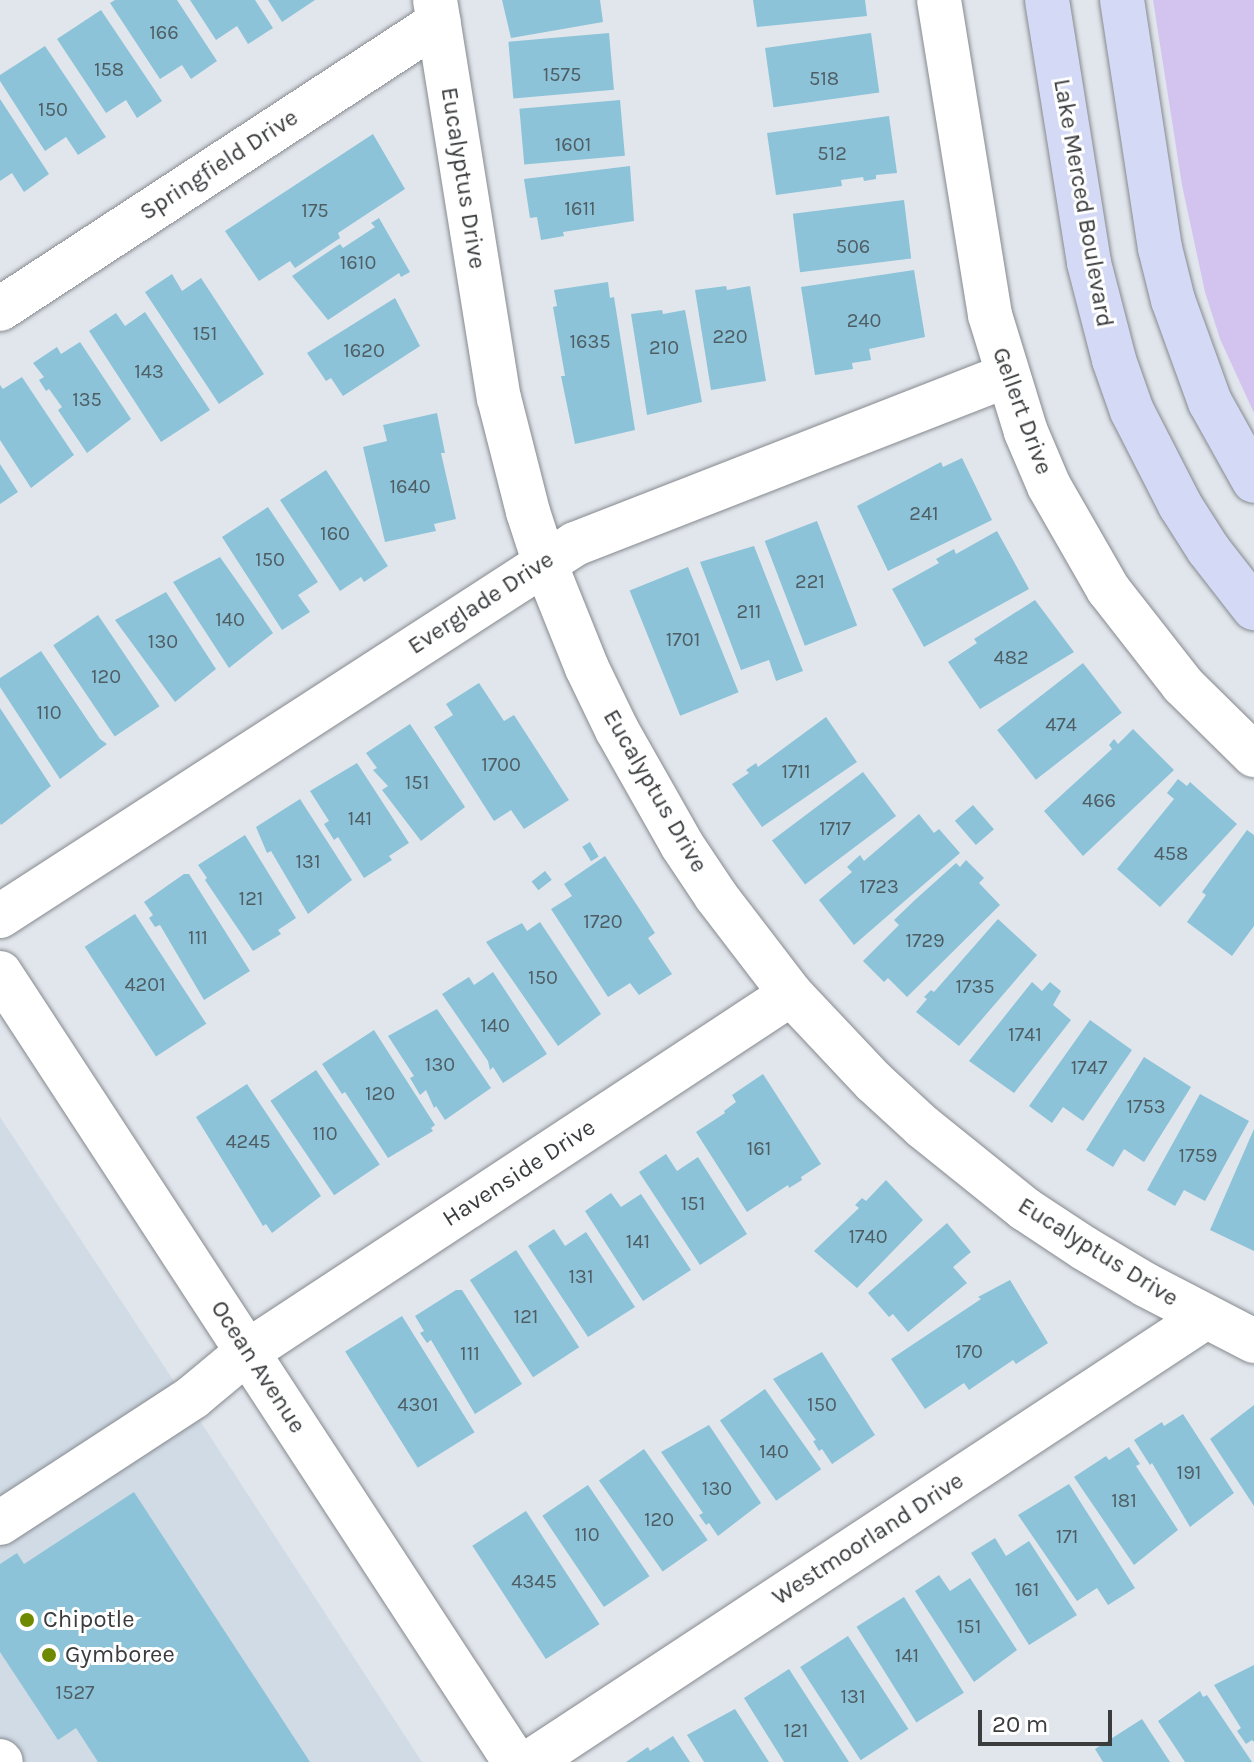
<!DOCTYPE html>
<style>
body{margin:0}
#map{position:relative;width:1254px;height:1762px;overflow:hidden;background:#e1e6ec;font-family:Karla,sans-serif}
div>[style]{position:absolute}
.built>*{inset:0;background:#d1dbe6}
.green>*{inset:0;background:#d3c4ef}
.building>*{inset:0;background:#8cc3d8;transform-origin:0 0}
.roads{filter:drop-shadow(0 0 2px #868a8f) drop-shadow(0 0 2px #868a8f)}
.minor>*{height:44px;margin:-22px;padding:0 22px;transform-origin:22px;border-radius:22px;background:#fff}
.major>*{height:44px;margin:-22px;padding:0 22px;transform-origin:22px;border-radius:22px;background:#d4daf5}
.dots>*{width:22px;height:22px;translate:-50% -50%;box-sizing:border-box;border:4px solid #fff;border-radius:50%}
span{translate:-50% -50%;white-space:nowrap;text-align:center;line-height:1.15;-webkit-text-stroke:6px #fff;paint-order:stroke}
.number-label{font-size:20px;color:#4e5e64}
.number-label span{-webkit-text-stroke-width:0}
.street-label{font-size:24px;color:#3a3c3e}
.poi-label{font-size:24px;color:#3a3c3e}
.left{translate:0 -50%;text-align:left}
.scale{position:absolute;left:978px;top:1710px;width:134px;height:36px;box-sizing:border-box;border:4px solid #3a3c3e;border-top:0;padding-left:10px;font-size:24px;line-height:28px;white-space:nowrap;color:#3a3c3e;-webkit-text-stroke:6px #fff;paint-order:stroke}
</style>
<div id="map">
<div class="built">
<div style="clip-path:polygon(0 1117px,187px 1401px,422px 1762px,0 1762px)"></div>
</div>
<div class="green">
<div style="clip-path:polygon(1153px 0,1254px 0,1254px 413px,1220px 339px,1205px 292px,1182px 185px)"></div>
</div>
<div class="building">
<div style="clip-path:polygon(115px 0,177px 0,217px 61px,191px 79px,182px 65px,160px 79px,110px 3px)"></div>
<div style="clip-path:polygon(190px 0,255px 0,273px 28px,248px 44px,237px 26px,216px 40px)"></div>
<div style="clip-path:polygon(268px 0,315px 0,282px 22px)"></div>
<div style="clip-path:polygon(502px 0,600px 0,603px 22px,511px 38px)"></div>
<div style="clip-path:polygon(753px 0,865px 0,867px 16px,757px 27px)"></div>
<div style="clip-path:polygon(101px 10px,162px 101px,137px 118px,126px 100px,106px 113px,57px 39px)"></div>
<div style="left:609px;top:33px;width:57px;height:101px;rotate:85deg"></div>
<div style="left:871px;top:33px;width:60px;height:107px;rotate:82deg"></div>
<div style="clip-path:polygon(45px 46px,106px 137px,78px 155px,66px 137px,45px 151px,0 81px,0 75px)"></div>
<div style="clip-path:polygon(0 99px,49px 174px,24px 192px,12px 173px,0 181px)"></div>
<div style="left:620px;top:100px;width:56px;height:101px;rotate:85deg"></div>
<div style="clip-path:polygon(889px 116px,897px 173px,876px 175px,876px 179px,864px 181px,863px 177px,841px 180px,842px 186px,776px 195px,767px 133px)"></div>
<div style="clip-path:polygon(373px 134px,405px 189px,338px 233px,340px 238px,295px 268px,290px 261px,259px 281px,225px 231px)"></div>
<div style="clip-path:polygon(630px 166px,634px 221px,563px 232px,564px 236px,541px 240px,537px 217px,530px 218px,524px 179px)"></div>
<div style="left:904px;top:200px;width:59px;height:112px;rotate:83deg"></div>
<div style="clip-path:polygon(379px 218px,410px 272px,401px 277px,399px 273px,328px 320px,292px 276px,340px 244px,343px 248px,375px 227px,371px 223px)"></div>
<div style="clip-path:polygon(914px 270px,925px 337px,869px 349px,871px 360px,852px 363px,853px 369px,815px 375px,801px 287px)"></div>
<div style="clip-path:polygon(172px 274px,182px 291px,201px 278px,264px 374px,219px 404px,145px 292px)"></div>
<div style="clip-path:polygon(608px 282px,610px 298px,614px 297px,635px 430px,575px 444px,561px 376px,565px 376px,553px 307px,557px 306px,554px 290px)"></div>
<div style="clip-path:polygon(726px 286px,727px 290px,750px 286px,766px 381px,711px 390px,695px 290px)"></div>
<div style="clip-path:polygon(395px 298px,420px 346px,343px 396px,331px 378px,326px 381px,307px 353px)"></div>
<div style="clip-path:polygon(662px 310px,663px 314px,685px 310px,702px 402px,647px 415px,631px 314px)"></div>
<div style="clip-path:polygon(145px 312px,210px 410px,161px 442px,89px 331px,116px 313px,125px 326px)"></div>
<div style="clip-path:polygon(80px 342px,131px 419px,87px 453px,58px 410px,62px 407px,49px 389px,46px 391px,39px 380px,44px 377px,33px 363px,57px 347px,61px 354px)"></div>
<div style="clip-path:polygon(22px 377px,74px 455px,31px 488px,0 440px,0 385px,3px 389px)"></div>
<div style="clip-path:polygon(437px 413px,445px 453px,441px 453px,456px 519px,434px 524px,436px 531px,385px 542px,363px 447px,387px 441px,383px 425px)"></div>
<div style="clip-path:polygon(962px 458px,992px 520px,888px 571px,857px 506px,941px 462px,943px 467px)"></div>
<div style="clip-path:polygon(0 464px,18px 492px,0 504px)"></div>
<div style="clip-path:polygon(326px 470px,388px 566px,364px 582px,361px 577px,340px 591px,280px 500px)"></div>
<div style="clip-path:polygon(268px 507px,318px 582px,298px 595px,310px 612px,282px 630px,222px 537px)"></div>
<div style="left:817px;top:521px;width:112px;height:56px;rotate:69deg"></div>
<div style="clip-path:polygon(997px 531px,1029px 589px,924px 647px,892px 589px,939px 563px,936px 559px,954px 549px,956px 554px)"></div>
<div style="clip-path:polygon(754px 546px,803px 671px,776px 681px,769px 660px,741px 670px,700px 562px)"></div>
<div style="clip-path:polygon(220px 557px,273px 633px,229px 668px,173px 582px)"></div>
<div style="left:688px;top:567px;width:135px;height:63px;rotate:68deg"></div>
<div style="clip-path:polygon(166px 592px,216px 669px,175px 702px,115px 620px)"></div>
<div style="clip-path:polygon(1035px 600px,1074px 652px,980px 709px,948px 662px,977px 643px,974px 639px)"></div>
<div style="left:98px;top:615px;width:110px;height:54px;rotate:56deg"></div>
<div style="clip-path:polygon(41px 651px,100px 739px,107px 744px,60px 779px,0 687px,0 678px)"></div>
<div style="left:1083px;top:663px;width:63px;height:109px;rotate:52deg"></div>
<div style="clip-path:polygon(479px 683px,504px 721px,514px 715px,569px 800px,524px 829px,511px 810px,494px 821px,434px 727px,453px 715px,446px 704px)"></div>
<div style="clip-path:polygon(0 708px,51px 786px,1px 825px,0 823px)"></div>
<div style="clip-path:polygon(826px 717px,857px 762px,762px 827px,732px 784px,749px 773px,746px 770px,756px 763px,758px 767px)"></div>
<div style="clip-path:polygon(410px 724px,465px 807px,421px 841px,382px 790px,388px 786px,373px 770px,377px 768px,366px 753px)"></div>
<div style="clip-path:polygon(1133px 729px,1174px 770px,1083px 856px,1044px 811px,1112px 749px,1109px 745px,1114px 739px,1118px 744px)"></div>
<div style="clip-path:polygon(357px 763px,409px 843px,389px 856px,392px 860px,364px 878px,338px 837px,334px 840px,324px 824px,329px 821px,310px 791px)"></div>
<div style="left:863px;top:772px;width:55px;height:114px;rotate:53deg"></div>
<div style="clip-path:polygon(1178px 779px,1187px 786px,1190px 782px,1237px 824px,1160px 907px,1117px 869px,1174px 799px,1167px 793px)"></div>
<div style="clip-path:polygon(300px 799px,352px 880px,308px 914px,271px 851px,267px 853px,256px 827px)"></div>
<div style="left:973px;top:805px;width:32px;height:24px;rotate:49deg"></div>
<div style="clip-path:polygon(919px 814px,934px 833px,939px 829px,960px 853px,854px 945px,819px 900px,852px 872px,847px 867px,860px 855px,864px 861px)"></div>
<div style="clip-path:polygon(1247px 830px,1254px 835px,1254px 926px,1232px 956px,1187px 922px,1206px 895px,1202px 892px)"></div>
<div style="clip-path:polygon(245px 835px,296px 918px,278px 930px,281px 934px,253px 951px,205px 880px,207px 878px,198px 865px)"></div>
<div style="left:590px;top:842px;width:17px;height:9px;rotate:59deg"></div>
<div style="clip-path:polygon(605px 856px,655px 933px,648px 938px,672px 974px,639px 995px,630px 983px,608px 997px,551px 909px,572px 896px,564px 884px)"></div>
<div style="clip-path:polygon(966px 860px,984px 878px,979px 883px,1000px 905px,907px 997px,888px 978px,884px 982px,863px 961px,899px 925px,894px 920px,916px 899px,956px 863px,960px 867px)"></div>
<div style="left:545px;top:871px;width:11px;height:17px;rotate:52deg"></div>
<div style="clip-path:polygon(184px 874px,189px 874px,250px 971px,204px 1000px,160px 925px,155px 927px,149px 918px,153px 915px,144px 902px)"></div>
<div style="left:135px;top:914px;width:131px;height:60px;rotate:57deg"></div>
<div style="clip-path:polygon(998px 919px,1037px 955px,959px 1046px,916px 1012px,927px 999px,924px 997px,931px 990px,934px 992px)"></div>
<div style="clip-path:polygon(540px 922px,601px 1014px,558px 1046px,486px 942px,522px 923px,527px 931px)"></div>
<div style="clip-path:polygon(493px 972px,547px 1054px,503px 1083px,493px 1067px,490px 1070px,488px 1061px,442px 994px,469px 977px,474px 985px)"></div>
<div style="clip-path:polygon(1032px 982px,1042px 991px,1050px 982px,1061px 991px,1053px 1005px,1071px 1020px,1014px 1093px,969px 1061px)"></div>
<div style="clip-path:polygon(437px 1009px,491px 1088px,445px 1120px,436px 1106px,434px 1108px,426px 1090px,420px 1095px,410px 1078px,414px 1076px,388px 1036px)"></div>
<div style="clip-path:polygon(1090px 1020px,1132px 1050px,1083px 1121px,1063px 1107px,1052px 1123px,1029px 1106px)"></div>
<div style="clip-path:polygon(374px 1030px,435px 1125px,431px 1128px,433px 1131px,388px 1158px,345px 1092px,342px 1094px,322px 1064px)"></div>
<div style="clip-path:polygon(1144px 1057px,1191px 1087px,1144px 1162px,1124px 1149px,1113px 1167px,1086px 1150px)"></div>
<div style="left:316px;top:1070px;width:114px;height:55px;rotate:56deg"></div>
<div style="clip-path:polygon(763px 1074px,821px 1164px,801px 1177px,802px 1180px,789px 1188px,788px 1185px,747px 1212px,696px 1132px,725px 1113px,724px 1111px,736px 1102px,732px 1095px)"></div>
<div style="clip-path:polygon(247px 1084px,321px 1196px,272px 1233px,266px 1224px,263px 1226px,196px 1117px)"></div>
<div style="clip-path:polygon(1200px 1094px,1249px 1121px,1205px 1201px,1184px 1190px,1175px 1206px,1147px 1190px)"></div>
<div style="clip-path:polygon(1254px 1129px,1254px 1251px,1210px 1230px)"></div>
<div style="clip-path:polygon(666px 1154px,677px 1171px,698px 1157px,747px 1234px,700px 1265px,639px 1172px)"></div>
<div style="clip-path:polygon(886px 1180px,923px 1220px,857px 1288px,814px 1251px,859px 1208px,855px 1205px,862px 1198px,866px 1201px)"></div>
<div style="clip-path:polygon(611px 1193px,621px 1207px,641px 1194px,691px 1270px,643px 1301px,585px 1211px)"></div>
<div style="clip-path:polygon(947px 1223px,971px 1252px,953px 1267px,967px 1283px,908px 1332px,893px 1314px,889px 1317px,868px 1293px)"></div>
<div style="clip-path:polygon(554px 1229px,565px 1246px,586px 1232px,635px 1307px,588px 1337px,528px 1246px)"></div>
<div style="left:516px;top:1250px;width:116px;height:55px;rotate:57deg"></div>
<div style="clip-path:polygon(1010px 1280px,1048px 1343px,1016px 1364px,1013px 1360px,969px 1390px,964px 1383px,925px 1409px,891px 1359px,981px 1299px,978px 1297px)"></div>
<div style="clip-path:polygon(456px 1290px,462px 1290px,522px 1384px,475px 1414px,431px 1340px,427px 1343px,420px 1333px,424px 1331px,415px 1316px)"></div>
<div style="left:402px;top:1316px;width:137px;height:67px;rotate:58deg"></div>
<div style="clip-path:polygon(822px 1352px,875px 1435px,832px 1464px,822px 1449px,819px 1451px,813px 1441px,816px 1440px,773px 1379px)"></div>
<div style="left:765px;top:1389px;width:98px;height:55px;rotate:55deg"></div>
<div style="clip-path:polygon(1254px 1405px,1254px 1506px,1210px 1439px)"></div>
<div style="clip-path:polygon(1183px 1414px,1234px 1493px,1190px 1527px,1152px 1463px,1150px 1465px,1134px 1440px,1162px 1422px,1164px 1426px)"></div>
<div style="clip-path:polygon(709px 1425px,761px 1503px,718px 1536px,709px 1523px,706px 1525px,699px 1515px,703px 1513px,661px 1452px)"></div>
<div style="clip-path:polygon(1129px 1447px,1140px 1464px,1136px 1466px,1178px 1530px,1134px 1565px,1074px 1477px,1106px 1456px,1109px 1460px)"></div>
<div style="left:644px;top:1449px;width:111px;height:55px;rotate:55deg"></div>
<div style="clip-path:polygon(1069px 1484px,1135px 1588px,1108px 1605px,1097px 1588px,1077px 1601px,1018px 1515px)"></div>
<div style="left:588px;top:1485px;width:110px;height:55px;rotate:56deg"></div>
<div style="clip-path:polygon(134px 1492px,310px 1762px,98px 1762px,76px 1728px,58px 1740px,0 1652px,0 1564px,17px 1553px,24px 1564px)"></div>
<div style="left:526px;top:1511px;width:135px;height:64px;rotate:57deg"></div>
<div style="clip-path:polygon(995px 1538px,1006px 1556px,1029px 1541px,1077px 1615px,1029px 1645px,971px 1553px)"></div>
<div style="clip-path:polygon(939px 1575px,950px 1591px,970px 1578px,1017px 1650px,974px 1682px,915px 1591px)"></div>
<div style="left:904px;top:1597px;width:113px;height:56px;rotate:58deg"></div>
<div style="left:848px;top:1636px;width:111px;height:57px;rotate:57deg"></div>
<div style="clip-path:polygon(1254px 1665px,1254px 1742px,1252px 1740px,1246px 1744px,1237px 1731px,1241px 1728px,1214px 1685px)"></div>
<div style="clip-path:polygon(789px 1669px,849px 1762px,784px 1762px,744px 1698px)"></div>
<div style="clip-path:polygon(1200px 1691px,1203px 1697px,1207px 1695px,1252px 1762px,1185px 1762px,1158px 1721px)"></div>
<div style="clip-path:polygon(735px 1709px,769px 1762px,704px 1762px,687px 1735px)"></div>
<div style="clip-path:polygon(1142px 1719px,1170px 1762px,1103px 1762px,1095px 1749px)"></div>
<div style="clip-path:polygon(673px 1736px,690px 1762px,626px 1762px,648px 1747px,650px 1751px)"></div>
</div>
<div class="roads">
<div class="minor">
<div style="left:435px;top:0;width:403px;rotate:80.9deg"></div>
<div style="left:499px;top:398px;width:118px;rotate:75.7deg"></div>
<div style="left:528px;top:512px;width:52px;rotate:71.9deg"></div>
<div style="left:544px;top:561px;width:115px;rotate:68.1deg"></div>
<div style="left:587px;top:668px;width:69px;rotate:64.2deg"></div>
<div style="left:617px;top:730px;width:132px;rotate:60.5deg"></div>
<div style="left:682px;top:845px;width:61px;rotate:56.3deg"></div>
<div style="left:716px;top:896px;width:123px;rotate:52.6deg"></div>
<div style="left:791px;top:994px;width:121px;rotate:46.7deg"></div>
<div style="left:874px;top:1082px;width:67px;rotate:42.6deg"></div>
<div style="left:923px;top:1127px;width:131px;rotate:38.8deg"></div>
<div style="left:1025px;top:1209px;width:71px;rotate:33.5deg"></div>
<div style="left:1084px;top:1248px;width:72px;rotate:30.8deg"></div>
<div style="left:1146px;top:1285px;width:122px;rotate:27.4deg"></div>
<div style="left:939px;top:0;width:319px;rotate:80.8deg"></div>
<div style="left:990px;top:315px;width:122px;rotate:72.9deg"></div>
<div style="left:1026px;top:432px;width:59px;rotate:66.9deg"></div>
<div style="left:1049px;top:486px;width:119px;rotate:60.2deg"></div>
<div style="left:1108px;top:589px;width:122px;rotate:52deg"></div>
<div style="left:1183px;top:685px;width:100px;rotate:44.6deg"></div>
<div style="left:0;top:309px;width:524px;rotate:-33.17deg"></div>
<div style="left:0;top:916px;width:685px;rotate:-32.9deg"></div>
<div style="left:575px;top:544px;width:463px;rotate:-21.3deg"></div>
<div style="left:0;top:973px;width:942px;rotate:56.87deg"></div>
<div style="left:0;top:1523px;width:230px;rotate:-33.1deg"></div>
<div style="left:193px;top:1397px;width:70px;rotate:-39.8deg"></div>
<div style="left:247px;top:1352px;width:651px;rotate:-33.35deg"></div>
<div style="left:0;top:1761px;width:1px;rotate:45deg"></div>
<div style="left:530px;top:1762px;width:809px;rotate:-33.36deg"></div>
</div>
<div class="major">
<div style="left:1047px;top:0;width:266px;rotate:80.9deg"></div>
<div style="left:1089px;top:263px;width:100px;rotate:75.5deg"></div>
<div style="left:1114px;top:360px;width:54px;rotate:70.6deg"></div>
<div style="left:1132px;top:411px;width:106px;rotate:62.9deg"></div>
<div style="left:1180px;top:505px;width:52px;rotate:57.5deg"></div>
<div style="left:1208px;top:549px;width:75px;rotate:52.1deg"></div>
<div style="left:1122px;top:0;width:251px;rotate:81.3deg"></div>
<div style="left:1160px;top:248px;width:54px;rotate:76deg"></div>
<div style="left:1173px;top:300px;width:109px;rotate:70.1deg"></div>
<div style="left:1210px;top:402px;width:90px;rotate:60.9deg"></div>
</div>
</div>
<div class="dots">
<div style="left:27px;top:1620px;background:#6f8a00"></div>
<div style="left:49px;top:1655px;background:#6f8a00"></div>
</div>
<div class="number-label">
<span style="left:164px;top:32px">166</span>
<span style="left:109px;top:69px">158</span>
<span style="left:562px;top:74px">1575</span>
<span style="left:824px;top:78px">518</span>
<span style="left:53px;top:109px">150</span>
<span style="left:573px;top:144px">1601</span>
<span style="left:832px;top:153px">512</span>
<span style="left:580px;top:208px">1611</span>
<span style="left:315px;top:210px">175</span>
<span style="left:853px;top:246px">506</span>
<span style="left:358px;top:262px">1610</span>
<span style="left:864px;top:320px">240</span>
<span style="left:205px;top:333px">151</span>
<span style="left:730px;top:336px">220</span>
<span style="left:590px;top:341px">1635</span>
<span style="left:664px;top:347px">210</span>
<span style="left:364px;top:350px">1620</span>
<span style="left:149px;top:371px">143</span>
<span style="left:87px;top:399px">135</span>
<span style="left:410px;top:486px">1640</span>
<span style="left:924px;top:513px">241</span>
<span style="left:335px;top:533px">160</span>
<span style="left:270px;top:559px">150</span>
<span style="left:810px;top:581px">221</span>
<span style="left:749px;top:611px">211</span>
<span style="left:230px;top:619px">140</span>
<span style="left:683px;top:639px">1701</span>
<span style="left:163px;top:641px">130</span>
<span style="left:1011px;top:657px">482</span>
<span style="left:106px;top:676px">120</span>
<span style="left:49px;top:712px">110</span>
<span style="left:1061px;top:724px">474</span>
<span style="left:501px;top:764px">1700</span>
<span style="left:796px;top:771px">1711</span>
<span style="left:417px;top:782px">151</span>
<span style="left:1099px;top:800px">466</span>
<span style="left:360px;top:818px">141</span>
<span style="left:835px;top:828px">1717</span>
<span style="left:1171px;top:853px">458</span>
<span style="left:308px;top:861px">131</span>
<span style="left:879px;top:886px">1723</span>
<span style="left:251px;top:898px">121</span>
<span style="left:603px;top:921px">1720</span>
<span style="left:198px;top:937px">111</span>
<span style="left:925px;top:940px">1729</span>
<span style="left:543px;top:977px">150</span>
<span style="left:145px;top:984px">4201</span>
<span style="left:975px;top:986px">1735</span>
<span style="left:495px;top:1025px">140</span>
<span style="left:1025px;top:1034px">1741</span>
<span style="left:440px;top:1064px">130</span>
<span style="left:1089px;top:1067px">1747</span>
<span style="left:380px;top:1093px">120</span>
<span style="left:1146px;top:1106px">1753</span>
<span style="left:325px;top:1133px">110</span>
<span style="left:248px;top:1141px">4245</span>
<span style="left:759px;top:1148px">161</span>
<span style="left:1198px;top:1155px">1759</span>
<span style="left:693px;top:1203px">151</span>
<span style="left:868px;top:1236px">1740</span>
<span style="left:638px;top:1241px">141</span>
<span style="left:581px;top:1276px">131</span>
<span style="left:526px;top:1316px">121</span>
<span style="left:969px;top:1351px">170</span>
<span style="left:470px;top:1353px">111</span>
<span style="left:418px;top:1404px">4301</span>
<span style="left:822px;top:1404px">150</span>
<span style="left:774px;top:1451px">140</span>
<span style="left:1189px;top:1472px">191</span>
<span style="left:717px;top:1488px">130</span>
<span style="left:1124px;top:1500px">181</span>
<span style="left:659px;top:1519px">120</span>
<span style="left:587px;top:1534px">110</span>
<span style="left:1067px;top:1536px">171</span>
<span style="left:534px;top:1581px">4345</span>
<span style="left:1027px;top:1589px">161</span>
<span style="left:969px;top:1626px">151</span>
<span style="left:907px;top:1655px">141</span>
<span style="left:75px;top:1692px">1527</span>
<span style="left:853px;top:1696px">131</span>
<span style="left:796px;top:1730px">121</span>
</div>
<div class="street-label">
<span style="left:219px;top:165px;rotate:-33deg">Springfield Drive</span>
<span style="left:463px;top:178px;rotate:81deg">Eucalyptus Drive</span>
<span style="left:1083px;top:203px;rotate:80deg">Lake Merced Boulevard</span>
<span style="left:1022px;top:411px;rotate:70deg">Gellert Drive</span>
<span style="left:481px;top:603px;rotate:-33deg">Everglade Drive</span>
<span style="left:655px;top:791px;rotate:60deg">Eucalyptus Drive</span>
<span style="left:519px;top:1173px;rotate:-33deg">Havenside Drive</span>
<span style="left:1098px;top:1252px;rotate:32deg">Eucalyptus Drive</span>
<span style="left:258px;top:1367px;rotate:57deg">Ocean Avenue</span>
<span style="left:868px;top:1539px;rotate:-33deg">Westmoorland Drive</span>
</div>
<div class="poi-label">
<span class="left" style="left:43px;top:1620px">Chipotle</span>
<span class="left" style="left:65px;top:1655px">Gymboree</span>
</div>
<div class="scale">20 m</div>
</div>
